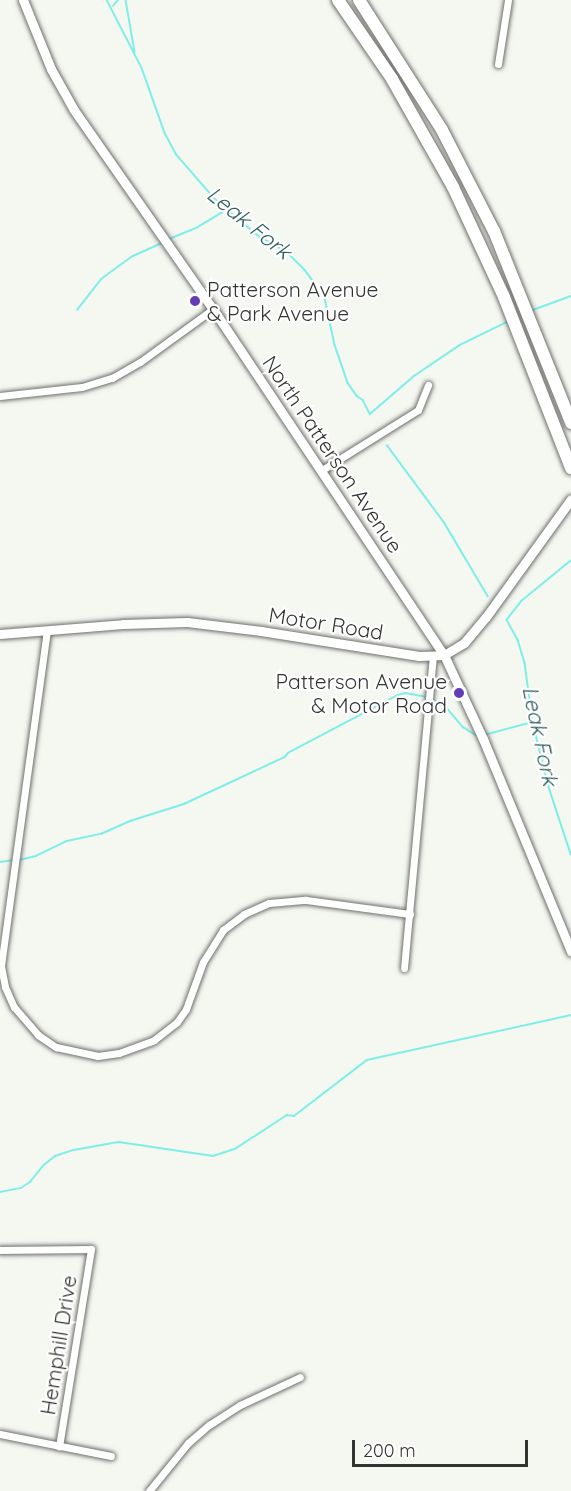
<!DOCTYPE html>
<style>
body{margin:0}
#map{position:relative;width:571px;height:1491px;overflow:hidden;background:#f5f7f1;font-family:Quicksand,sans-serif}
div>[style]{position:absolute}
.stream>*{height:1.5px;margin:-0.75px;padding:0 0.75px;transform-origin:0.75px;border-radius:0.75px;background:#7eeee9}
.roads{filter:drop-shadow(0 0 2px #6e706b) drop-shadow(0 0 2px #6e706b)}
.street>*{height:7px;margin:-3.5px;padding:0 3.5px;transform-origin:3.5px;border-radius:3.5px;background:#fff}
.secondary>*{height:9px;margin:-4.5px;padding:0 4.5px;transform-origin:4.5px;border-radius:4.5px;background:#fff}
.highway>*{height:12px;margin:-6px;padding:0 6px;transform-origin:6px;border-radius:6px;background:#fff}
.dots>*{width:16px;height:16px;translate:-50% -50%;box-sizing:border-box;border:3px solid #fff;border-radius:50%}
span{translate:-50% -50%;white-space:nowrap;text-align:center;line-height:1.15;-webkit-text-stroke:4.5px #fff;paint-order:stroke}
.poi-label{font-size:21px;color:#333432}
.left{translate:0 -50%;text-align:left}
.right{translate:-100% -50%;text-align:right}
.street-label{font-size:21px;color:#333432}
.water-label{font-size:22px;color:#2f605d;font-style:italic}
.scale{position:absolute;left:352px;top:1440px;width:176px;height:27px;box-sizing:border-box;border:3px solid #333432;border-top:0;padding-left:8px;font-size:18px;line-height:21px;white-space:nowrap;color:#333432;-webkit-text-stroke:4px #fff;paint-order:stroke}
</style>
<div id="map">
<div class="stream">
<div style="left:107px;top:0;width:76px;rotate:62.8deg"></div>
<div style="left:142px;top:68px;width:69px;rotate:70.5deg"></div>
<div style="left:165px;top:133px;width:24px;rotate:62deg"></div>
<div style="left:176px;top:154px;width:61px;rotate:49deg"></div>
<div style="left:216px;top:200px;width:57px;rotate:40.1deg"></div>
<div style="left:260px;top:237px;width:31px;rotate:29deg"></div>
<div style="left:287px;top:252px;width:25px;rotate:45deg"></div>
<div style="left:305px;top:270px;width:34px;rotate:54deg"></div>
<div style="left:325px;top:298px;width:48px;rotate:78deg"></div>
<div style="left:335px;top:345px;width:40px;rotate:71.1deg"></div>
<div style="left:348px;top:383px;width:16px;rotate:55deg"></div>
<div style="left:357px;top:396px;width:7px;rotate:34deg"></div>
<div style="left:363px;top:400px;width:16px;rotate:63deg"></div>
<div style="left:370px;top:414px;width:58px;rotate:-40.8deg"></div>
<div style="left:414px;top:376px;width:55px;rotate:-34deg"></div>
<div style="left:460px;top:345px;width:52px;rotate:-26.1deg"></div>
<div style="left:126px;top:0;width:53px;rotate:80.2deg"></div>
<div style="left:113px;top:6px;width:8px;rotate:-50deg"></div>
<div style="left:169px;top:239px;width:31px;rotate:-22deg"></div>
<div style="left:198px;top:227px;width:33px;rotate:-31deg"></div>
<div style="left:77px;top:310px;width:39px;rotate:-52deg"></div>
<div style="left:101px;top:279px;width:39px;rotate:-36deg"></div>
<div style="left:133px;top:256px;width:32px;rotate:-24deg"></div>
<div style="left:533px;top:310px;width:40px;rotate:-20.2deg"></div>
<div style="left:387px;top:445px;width:96px;rotate:53.5deg"></div>
<div style="left:444px;top:522px;width:86px;rotate:59.3deg"></div>
<div style="left:571px;top:561px;width:63px;rotate:140.8deg"></div>
<div style="left:522px;top:601px;width:24px;rotate:128deg"></div>
<div style="left:507px;top:620px;width:23px;rotate:61deg"></div>
<div style="left:518px;top:640px;width:24px;rotate:73deg"></div>
<div style="left:525px;top:663px;width:60px;rotate:82.3deg"></div>
<div style="left:533px;top:722px;width:64px;rotate:76.4deg"></div>
<div style="left:548px;top:784px;width:74px;rotate:71.8deg"></div>
<div style="left:432px;top:699px;width:17px;rotate:31deg"></div>
<div style="left:447px;top:708px;width:25px;rotate:50deg"></div>
<div style="left:463px;top:727px;width:15px;rotate:32deg"></div>
<div style="left:484px;top:735px;width:51px;rotate:-14.9deg"></div>
<div style="left:19px;top:860px;width:17px;rotate:-13deg"></div>
<div style="left:36px;top:856px;width:34px;rotate:-26deg"></div>
<div style="left:67px;top:841px;width:35px;rotate:-12deg"></div>
<div style="left:101px;top:834px;width:32px;rotate:-24deg"></div>
<div style="left:130px;top:821px;width:57px;rotate:-17.5deg"></div>
<div style="left:184px;top:804px;width:111px;rotate:-25deg"></div>
<div style="left:285px;top:757px;width:5px;rotate:-53deg"></div>
<div style="left:288px;top:753px;width:124px;rotate:-27.8deg"></div>
<div style="left:398px;top:695px;width:7px;rotate:-16deg"></div>
<div style="left:405px;top:693px;width:23px;rotate:10deg"></div>
<div style="left:0;top:862px;width:14px;rotate:-8deg"></div>
<div style="left:0;top:1192px;width:21px;rotate:-11deg"></div>
<div style="left:21px;top:1188px;width:11px;rotate:-34deg"></div>
<div style="left:30px;top:1182px;width:22px;rotate:-51deg"></div>
<div style="left:44px;top:1165px;width:14px;rotate:-39deg"></div>
<div style="left:55px;top:1156px;width:20px;rotate:-18deg"></div>
<div style="left:74px;top:1150px;width:46px;rotate:-10.1deg"></div>
<div style="left:119px;top:1142px;width:95px;rotate:8.5deg"></div>
<div style="left:213px;top:1156px;width:23px;rotate:-18deg"></div>
<div style="left:235px;top:1149px;width:62px;rotate:-33.2deg"></div>
<div style="left:287px;top:1115px;width:7px;rotate:8deg"></div>
<div style="left:294px;top:1116px;width:92px;rotate:-37.5deg"></div>
<div style="left:367px;top:1060px;width:209px;rotate:-12.4deg"></div>
</div>
<div class="roads">
<div class="street">
<div style="left:498px;top:64px;width:65px;rotate:-81.1deg"></div>
<div style="left:0;top:396px;width:82px;rotate:-6.3deg"></div>
<div style="left:82px;top:387px;width:31px;rotate:-17deg"></div>
<div style="left:112px;top:378px;width:32px;rotate:-30deg"></div>
<div style="left:140px;top:362px;width:90px;rotate:-36deg"></div>
<div style="left:322px;top:470px;width:113px;rotate:-32deg"></div>
<div style="left:418px;top:410px;width:27px;rotate:-68deg"></div>
<div style="left:47px;top:630px;width:339px;rotate:97.8deg"></div>
<div style="left:1px;top:966px;width:21px;rotate:79deg"></div>
<div style="left:5px;top:987px;width:22px;rotate:66deg"></div>
<div style="left:14px;top:1007px;width:37px;rotate:49deg"></div>
<div style="left:38px;top:1035px;width:22px;rotate:34deg"></div>
<div style="left:56px;top:1047px;width:43px;rotate:12.1deg"></div>
<div style="left:98px;top:1056px;width:21px;rotate:-8deg"></div>
<div style="left:119px;top:1053px;width:37px;rotate:-20deg"></div>
<div style="left:154px;top:1040px;width:29px;rotate:-38deg"></div>
<div style="left:177px;top:1022px;width:16px;rotate:-55deg"></div>
<div style="left:186px;top:1009px;width:50px;rotate:-70.1deg"></div>
<div style="left:203px;top:962px;width:38px;rotate:-58deg"></div>
<div style="left:223px;top:930px;width:26px;rotate:-37deg"></div>
<div style="left:244px;top:914px;width:27px;rotate:-24deg"></div>
<div style="left:269px;top:903px;width:37px;rotate:-5deg"></div>
<div style="left:306px;top:900px;width:105px;rotate:7.7deg"></div>
<div style="left:404px;top:968px;width:312px;rotate:-84.7deg"></div>
<div style="left:0;top:1250px;width:91px;rotate:-0.6deg"></div>
<div style="left:91px;top:1249px;width:200px;rotate:99.2deg"></div>
<div style="left:0;top:1434px;width:113px;rotate:11.2deg"></div>
<div style="left:149px;top:1491px;width:62px;rotate:-50.9deg"></div>
<div style="left:188px;top:1443px;width:28px;rotate:-41deg"></div>
<div style="left:209px;top:1425px;width:37px;rotate:-33deg"></div>
<div style="left:240px;top:1405px;width:66px;rotate:-25deg"></div>
</div>
<div class="secondary">
<div style="left:23px;top:0;width:74px;rotate:67.9deg"></div>
<div style="left:51px;top:69px;width:47px;rotate:60.7deg"></div>
<div style="left:74px;top:110px;width:243px;rotate:55.1deg"></div>
<div style="left:213px;top:309px;width:416px;rotate:56.3deg"></div>
<div style="left:444px;top:655px;width:93px;rotate:65.1deg"></div>
<div style="left:483px;top:739px;width:230px;rotate:67.5deg"></div>
<div style="left:0;top:634px;width:123px;rotate:-4.6deg"></div>
<div style="left:123px;top:624px;width:64px;rotate:-1.8deg"></div>
<div style="left:187px;top:622px;width:75px;rotate:6.9deg"></div>
<div style="left:261px;top:631px;width:160px;rotate:9deg"></div>
<div style="left:419px;top:656px;width:25px;rotate:-2deg"></div>
<div style="left:444px;top:655px;width:23px;rotate:-31deg"></div>
<div style="left:464px;top:643px;width:34px;rotate:-50deg"></div>
<div style="left:486px;top:617px;width:145px;rotate:-54.2deg"></div>
</div>
<div class="highway">
<div style="left:338px;top:0;width:96px;rotate:55.6deg"></div>
<div style="left:392px;top:79px;width:124px;rotate:60.5deg"></div>
<div style="left:453px;top:187px;width:121px;rotate:65.1deg"></div>
<div style="left:504px;top:297px;width:184px;rotate:68.6deg"></div>
<div style="left:359px;top:0;width:154px;rotate:57.4deg"></div>
<div style="left:442px;top:130px;width:114px;rotate:62.8deg"></div>
<div style="left:494px;top:231px;width:207px;rotate:68.1deg"></div>
</div>
</div>
<div class="dots">
<div style="left:195px;top:301px;background:#643db6"></div>
<div style="left:459px;top:693px;background:#643db6"></div>
</div>
<div class="poi-label">
<span class="left" style="left:207px;top:301px">Patterson Avenue<br>&amp; Park Avenue</span>
<span class="right" style="left:447px;top:693px">Patterson Avenue<br>&amp; Motor Road</span>
</div>
<div class="street-label">
<span style="left:333px;top:454px;rotate:56deg">North Patterson Avenue</span>
<span style="left:326px;top:623px;rotate:9deg">Motor Road</span>
<span style="left:58px;top:1345px;rotate:-81deg">Hemphill Drive</span>
</div>
<div class="water-label">
<span style="left:249px;top:223px;rotate:39deg">Leak Fork</span>
<span style="left:540px;top:736px;rotate:78deg">Leak Fork</span>
</div>
<div class="scale">200 m</div>
</div>
